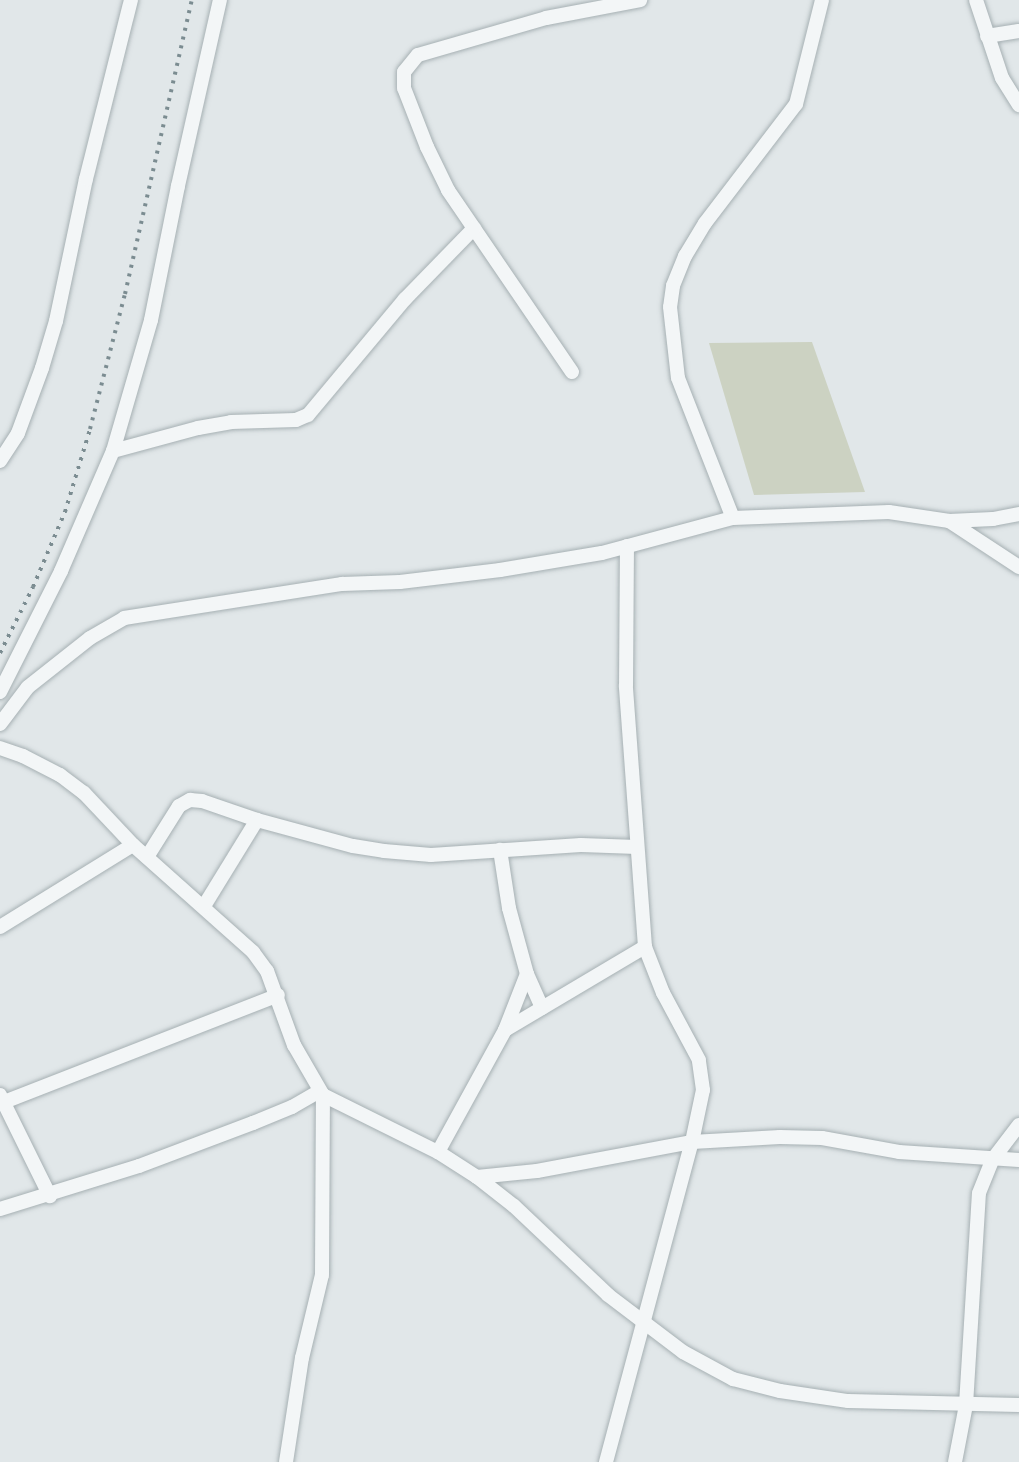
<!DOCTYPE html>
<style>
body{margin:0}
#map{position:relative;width:1019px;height:1462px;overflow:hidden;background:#e1e7e9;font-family:Poppins,sans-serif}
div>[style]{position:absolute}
.green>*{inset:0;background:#ccd2c2}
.roads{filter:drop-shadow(0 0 2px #a6b0b3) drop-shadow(0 0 2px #a6b0b3)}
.minor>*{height:14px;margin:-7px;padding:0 7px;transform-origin:7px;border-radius:7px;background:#f3f6f7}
.rail>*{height:4px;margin-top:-2px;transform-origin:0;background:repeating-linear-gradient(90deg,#7b8c91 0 3px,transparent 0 9px)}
span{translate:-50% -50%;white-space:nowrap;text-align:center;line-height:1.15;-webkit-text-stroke:6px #f0f5f6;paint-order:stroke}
</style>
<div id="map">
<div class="green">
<div style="clip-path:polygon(812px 342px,865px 492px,754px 495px,709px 343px)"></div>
</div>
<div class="roads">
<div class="minor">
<div style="left:822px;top:0;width:107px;rotate:104deg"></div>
<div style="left:796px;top:104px;width:150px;rotate:127.4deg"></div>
<div style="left:705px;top:223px;width:39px;rotate:121deg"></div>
<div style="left:685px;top:256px;width:32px;rotate:112deg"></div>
<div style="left:673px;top:286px;width:21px;rotate:98deg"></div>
<div style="left:670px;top:307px;width:71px;rotate:83.6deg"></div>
<div style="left:678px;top:378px;width:150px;rotate:68.6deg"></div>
<div style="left:733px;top:518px;width:156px;rotate:-2.2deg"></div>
<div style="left:889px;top:512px;width:61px;rotate:8.5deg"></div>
<div style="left:949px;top:521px;width:44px;rotate:-2.6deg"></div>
<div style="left:993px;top:519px;width:26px;rotate:-11deg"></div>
<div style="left:976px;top:0;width:82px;rotate:71.6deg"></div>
<div style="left:1002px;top:78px;width:32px;rotate:58deg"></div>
<div style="left:987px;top:36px;width:32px;rotate:-9deg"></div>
<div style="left:572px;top:372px;width:220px;rotate:-124.3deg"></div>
<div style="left:448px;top:190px;width:48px;rotate:-116deg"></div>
<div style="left:427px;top:147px;width:63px;rotate:-111.3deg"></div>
<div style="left:404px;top:88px;width:16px;rotate:-90deg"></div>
<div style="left:404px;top:72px;width:22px;rotate:-51deg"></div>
<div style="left:418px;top:55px;width:133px;rotate:-16.1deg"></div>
<div style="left:546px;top:18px;width:96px;rotate:-10.8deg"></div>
<div style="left:113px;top:451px;width:88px;rotate:-15.1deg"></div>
<div style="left:198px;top:428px;width:34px;rotate:-10deg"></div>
<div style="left:231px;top:422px;width:65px;rotate:-1.8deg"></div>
<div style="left:296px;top:420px;width:13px;rotate:-23deg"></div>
<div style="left:308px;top:415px;width:151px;rotate:-50.1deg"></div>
<div style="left:405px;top:299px;width:99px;rotate:-45.8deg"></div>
<div style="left:0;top:461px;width:33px;rotate:-57deg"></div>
<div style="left:18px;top:433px;width:69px;rotate:-69.7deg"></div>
<div style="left:42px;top:368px;width:49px;rotate:-73.4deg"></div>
<div style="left:56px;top:321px;width:145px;rotate:-78.1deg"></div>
<div style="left:86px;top:179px;width:185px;rotate:-75.9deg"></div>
<div style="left:949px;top:521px;width:84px;rotate:33.3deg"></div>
<div style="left:0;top:692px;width:136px;rotate:-63.2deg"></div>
<div style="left:61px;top:571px;width:131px;rotate:-66.6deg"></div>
<div style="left:113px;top:451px;width:136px;rotate:-73.8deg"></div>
<div style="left:151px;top:320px;width:137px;rotate:-78.6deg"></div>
<div style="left:178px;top:186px;width:191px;rotate:-77.3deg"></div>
<div style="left:0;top:724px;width:46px;rotate:-52.9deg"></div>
<div style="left:28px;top:687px;width:79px;rotate:-38.3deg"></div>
<div style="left:90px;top:638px;width:39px;rotate:-30deg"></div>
<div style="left:124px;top:618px;width:221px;rotate:-8.9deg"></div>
<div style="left:342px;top:584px;width:58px;rotate:-2deg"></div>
<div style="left:400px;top:582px;width:101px;rotate:-6.8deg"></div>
<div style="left:500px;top:570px;width:103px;rotate:-9.5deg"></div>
<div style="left:602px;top:553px;width:136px;rotate:-15deg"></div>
<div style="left:0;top:748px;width:24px;rotate:19deg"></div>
<div style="left:23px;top:756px;width:42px;rotate:27.2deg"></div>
<div style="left:60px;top:775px;width:30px;rotate:37deg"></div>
<div style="left:84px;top:793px;width:71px;rotate:46.7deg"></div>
<div style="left:133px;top:845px;width:161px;rotate:41.7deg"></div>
<div style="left:253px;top:952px;width:24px;rotate:54deg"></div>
<div style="left:267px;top:971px;width:79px;rotate:70deg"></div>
<div style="left:294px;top:1045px;width:58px;rotate:59.9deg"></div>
<div style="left:323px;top:1095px;width:128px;rotate:26.4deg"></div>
<div style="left:438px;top:1152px;width:46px;rotate:32.7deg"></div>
<div style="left:477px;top:1177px;width:47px;rotate:38.1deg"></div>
<div style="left:514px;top:1206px;width:129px;rotate:43.4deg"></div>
<div style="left:608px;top:1295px;width:94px;rotate:37.2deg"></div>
<div style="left:683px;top:1352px;width:57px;rotate:28.4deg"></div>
<div style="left:733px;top:1379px;width:49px;rotate:14.3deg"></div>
<div style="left:780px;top:1391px;width:69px;rotate:8.4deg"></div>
<div style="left:848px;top:1401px;width:171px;rotate:1.3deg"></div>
<div style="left:147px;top:857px;width:60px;rotate:-57.9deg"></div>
<div style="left:179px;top:806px;width:13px;rotate:-29deg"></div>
<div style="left:190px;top:800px;width:12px;rotate:5deg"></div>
<div style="left:202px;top:801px;width:58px;rotate:19.1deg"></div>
<div style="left:257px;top:820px;width:99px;rotate:15.2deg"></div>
<div style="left:353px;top:846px;width:31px;rotate:9deg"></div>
<div style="left:384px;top:851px;width:47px;rotate:4.9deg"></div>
<div style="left:431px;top:855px;width:150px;rotate:-3.8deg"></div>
<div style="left:581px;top:845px;width:56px;rotate:2deg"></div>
<div style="left:204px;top:906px;width:101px;rotate:-58.4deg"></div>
<div style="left:0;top:927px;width:156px;rotate:-31.7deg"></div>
<div style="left:527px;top:974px;width:37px;rotate:66deg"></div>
<div style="left:505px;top:1030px;width:163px;rotate:-30.7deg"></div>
<div style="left:0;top:1095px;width:113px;rotate:63.7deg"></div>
<div style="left:4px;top:1102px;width:294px;rotate:-21.3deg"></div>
<div style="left:438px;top:1152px;width:139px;rotate:-61.2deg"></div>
<div style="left:505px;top:1030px;width:60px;rotate:-68.6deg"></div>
<div style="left:527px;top:974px;width:68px;rotate:-105.3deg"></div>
<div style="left:509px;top:908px;width:59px;rotate:-98.8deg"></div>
<div style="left:477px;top:1177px;width:60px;rotate:-5.7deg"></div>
<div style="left:537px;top:1171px;width:158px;rotate:-10.6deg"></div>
<div style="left:692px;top:1142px;width:88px;rotate:-3.3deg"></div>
<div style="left:780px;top:1137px;width:42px;rotate:1.4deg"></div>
<div style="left:822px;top:1138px;width:78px;rotate:10.3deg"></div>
<div style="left:899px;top:1152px;width:120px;rotate:3.8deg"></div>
<div style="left:0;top:1209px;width:145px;rotate:-17.2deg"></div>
<div style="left:139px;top:1166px;width:122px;rotate:-20.7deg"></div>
<div style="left:253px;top:1123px;width:42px;rotate:-22.3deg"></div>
<div style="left:292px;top:1107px;width:32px;rotate:-30deg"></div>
<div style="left:286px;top:1462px;width:105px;rotate:-81.3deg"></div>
<div style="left:302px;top:1358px;width:85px;rotate:-76.5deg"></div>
<div style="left:322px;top:1275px;width:180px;rotate:-89.7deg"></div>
<div style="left:606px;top:1462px;width:331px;rotate:-75deg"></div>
<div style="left:692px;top:1142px;width:53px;rotate:-78.1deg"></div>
<div style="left:703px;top:1090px;width:30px;rotate:-98deg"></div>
<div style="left:699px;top:1060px;width:76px;rotate:-118.2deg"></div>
<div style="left:663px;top:993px;width:49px;rotate:-111.4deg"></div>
<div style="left:645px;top:947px;width:262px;rotate:-94.2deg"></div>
<div style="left:626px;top:686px;width:140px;rotate:-89.6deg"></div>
<div style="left:955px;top:1462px;width:58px;rotate:-79.1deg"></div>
<div style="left:966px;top:1405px;width:212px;rotate:-86.5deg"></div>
<div style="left:979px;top:1193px;width:37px;rotate:-68deg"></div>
<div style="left:993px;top:1159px;width:43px;rotate:-52.6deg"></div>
</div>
</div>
<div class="rail">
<div style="left:0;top:653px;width:74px;rotate:-63.4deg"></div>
<div style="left:33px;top:587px;width:82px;rotate:-66.9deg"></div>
<div style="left:65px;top:512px;width:87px;rotate:-73.2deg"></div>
<div style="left:90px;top:429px;width:139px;rotate:-75.5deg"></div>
<div style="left:125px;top:294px;width:302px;rotate:-77.2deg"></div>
</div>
</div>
